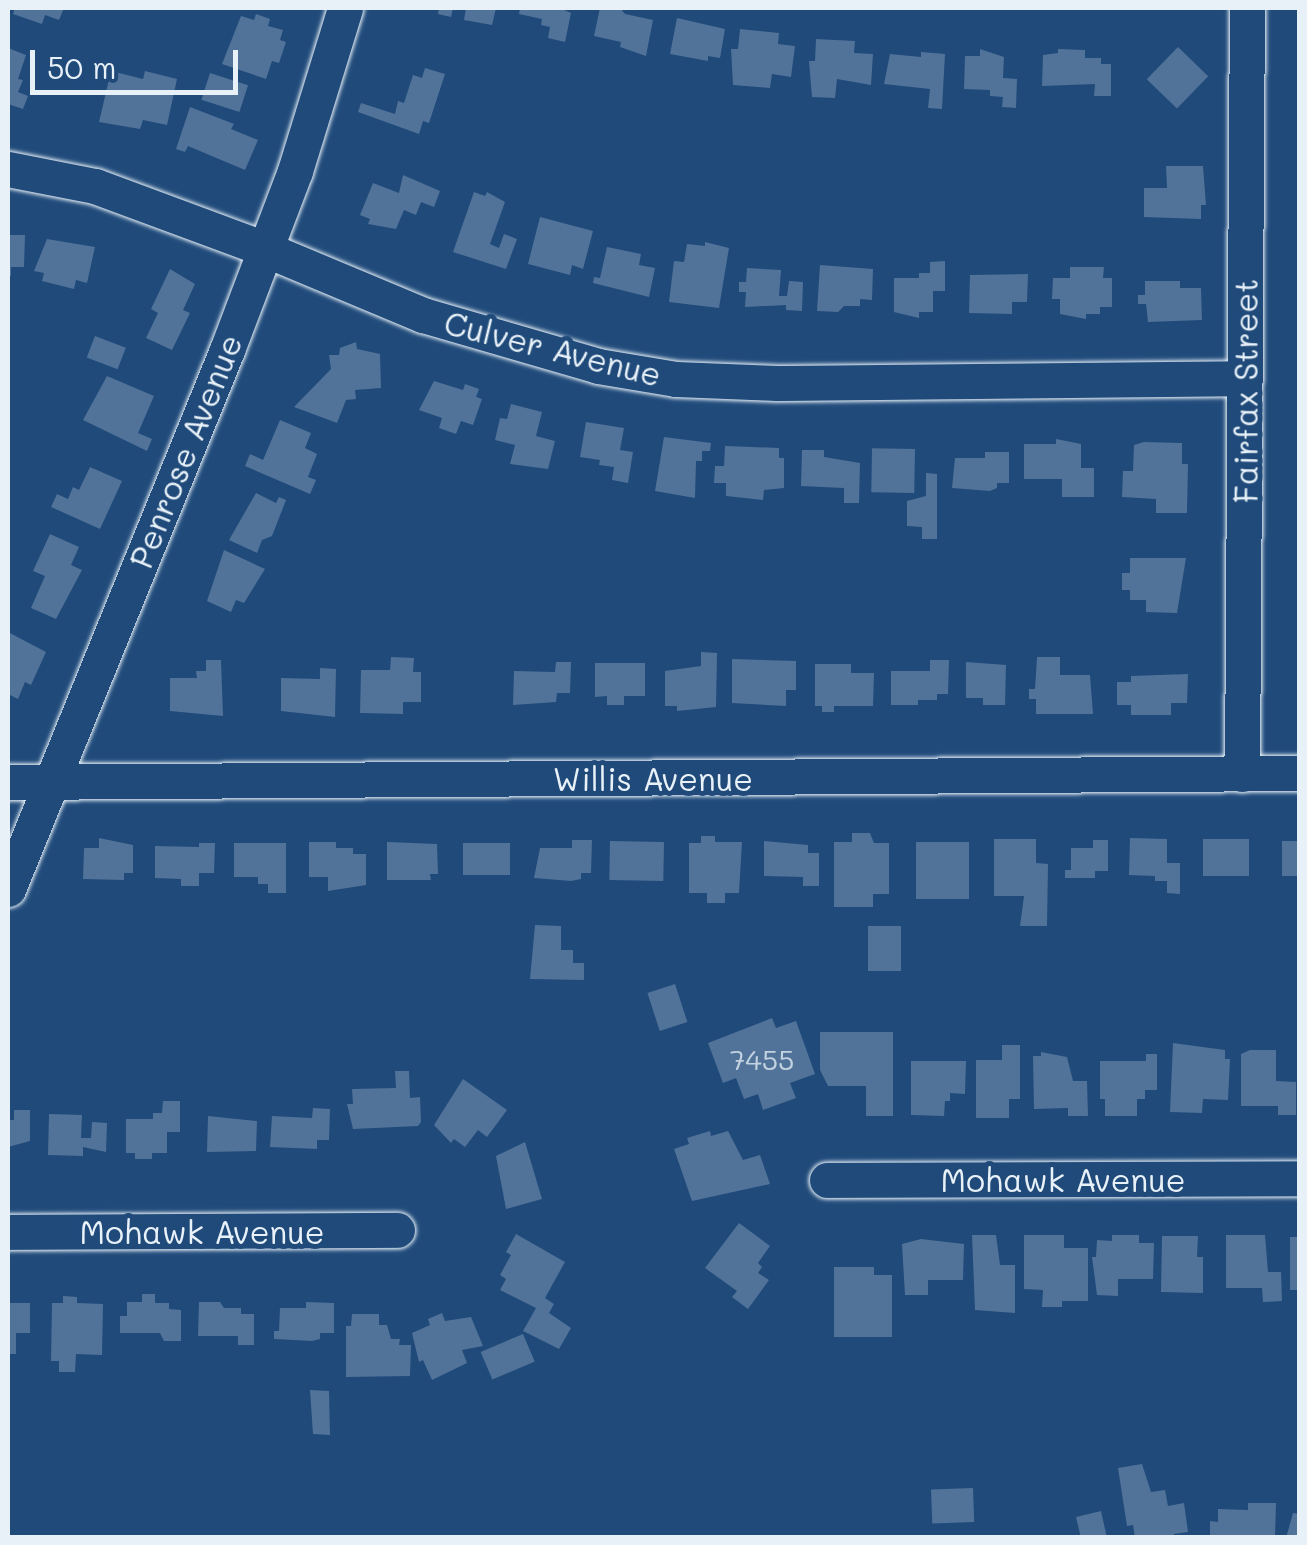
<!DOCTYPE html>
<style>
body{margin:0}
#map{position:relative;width:1307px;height:1545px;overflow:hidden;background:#1f4a7a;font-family:Mali,sans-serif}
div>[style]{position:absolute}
.building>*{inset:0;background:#517399;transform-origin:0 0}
.roads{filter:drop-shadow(0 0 2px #e8f1f8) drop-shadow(0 0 2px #e8f1f8)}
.minor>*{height:35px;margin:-17.5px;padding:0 17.5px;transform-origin:17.5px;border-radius:17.5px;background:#1f4a7a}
span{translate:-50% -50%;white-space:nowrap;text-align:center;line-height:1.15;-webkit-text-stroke:10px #1f4a7a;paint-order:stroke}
.number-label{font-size:28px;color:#c2d2e0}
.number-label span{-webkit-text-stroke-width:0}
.street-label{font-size:32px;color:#e8f1f8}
.frame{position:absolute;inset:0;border:10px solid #e8f1f8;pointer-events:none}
.scale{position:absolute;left:30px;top:50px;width:208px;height:45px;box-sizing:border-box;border:5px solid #e8f1f8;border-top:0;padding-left:12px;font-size:30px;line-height:35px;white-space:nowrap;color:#e8f1f8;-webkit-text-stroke:8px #1f4a7a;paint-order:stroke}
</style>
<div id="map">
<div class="building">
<div style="clip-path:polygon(15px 8px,64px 8px,59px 20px,45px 15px,42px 24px,13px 14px)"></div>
<div style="clip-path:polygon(439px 8px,453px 8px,451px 17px,438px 14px)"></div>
<div style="clip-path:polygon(466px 8px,496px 8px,492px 25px,464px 20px)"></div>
<div style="clip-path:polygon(520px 8px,560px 8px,571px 13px,565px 42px,548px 38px,550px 27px,541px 25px,542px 19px,519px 14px)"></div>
<div style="clip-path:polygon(600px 8px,620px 8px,625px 14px,653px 20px,646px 56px,620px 47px,621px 42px,594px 36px)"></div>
<div style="clip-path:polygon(256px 14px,270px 19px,268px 26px,283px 30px,280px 40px,286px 42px,279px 63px,272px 61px,266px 79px,222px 64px,241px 16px,254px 20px)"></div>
<div style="clip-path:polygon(677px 18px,725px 29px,720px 58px,708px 56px,708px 61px,670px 54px)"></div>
<div style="clip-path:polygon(740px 29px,779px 33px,778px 44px,795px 46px,791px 77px,772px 74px,770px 88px,733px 85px,731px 49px,738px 49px)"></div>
<div style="clip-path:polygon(816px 39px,855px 41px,854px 53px,873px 54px,871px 85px,837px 79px,835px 98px,812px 97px,809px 61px,815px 61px)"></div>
<div style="left:1178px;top:47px;width:42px;height:45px;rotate:44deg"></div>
<div style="clip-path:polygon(8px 48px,26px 55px,18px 79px,23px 80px,18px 92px,28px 96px,23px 109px,8px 104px)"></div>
<div style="clip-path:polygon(980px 49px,1004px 57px,1003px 78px,1017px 79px,1016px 108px,1002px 107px,1003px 97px,990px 96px,990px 90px,964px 89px,965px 56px,980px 56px)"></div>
<div style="clip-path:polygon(1058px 49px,1085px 50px,1085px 58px,1101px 58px,1101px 64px,1111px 64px,1111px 96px,1094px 96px,1095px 84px,1042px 86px,1043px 55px,1058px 53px)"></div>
<div style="clip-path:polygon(921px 52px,945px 54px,942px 109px,928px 108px,930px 89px,884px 84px,890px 54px,921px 57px)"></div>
<div style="clip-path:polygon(425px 68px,445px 74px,429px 123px,423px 121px,419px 134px,358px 112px,361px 103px,395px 114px,398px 101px,404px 103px,413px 75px,422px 78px)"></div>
<div style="clip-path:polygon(111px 71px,143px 79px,145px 71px,177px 79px,167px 125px,143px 120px,140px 129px,99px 122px)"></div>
<div style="left:210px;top:73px;width:40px;height:28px;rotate:18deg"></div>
<div style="clip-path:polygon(190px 107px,234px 124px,231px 129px,258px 140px,245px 170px,188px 146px,185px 152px,176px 149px)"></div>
<div style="clip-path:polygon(1166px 166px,1203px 166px,1206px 205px,1201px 205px,1201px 219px,1144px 217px,1144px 188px,1167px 188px)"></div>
<div style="clip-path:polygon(403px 175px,440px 191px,434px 207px,421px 202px,416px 215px,404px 210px,396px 229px,368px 224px,370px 219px,360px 215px,373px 183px,399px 193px)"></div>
<div style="clip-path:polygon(474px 192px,485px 196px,487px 192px,505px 202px,490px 244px,499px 248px,504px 234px,517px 239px,506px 269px,453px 252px)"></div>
<div style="clip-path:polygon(540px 217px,593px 231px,583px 269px,572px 265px,570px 275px,528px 264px)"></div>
<div style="clip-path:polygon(8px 235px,25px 235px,24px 267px,11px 267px,11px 276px,8px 275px)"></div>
<div style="clip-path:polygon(47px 239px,95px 247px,87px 283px,76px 280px,74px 289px,42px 281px,44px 273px,34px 271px)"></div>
<div style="clip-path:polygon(705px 242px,729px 248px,719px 308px,669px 302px,674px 261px,684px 262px,687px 244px,705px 246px)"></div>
<div style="clip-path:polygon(607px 247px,641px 254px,639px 265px,655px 268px,649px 297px,593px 283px,594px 277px,600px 278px)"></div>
<div style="clip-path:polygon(945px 261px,945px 291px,933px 291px,933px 312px,919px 312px,919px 318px,894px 312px,894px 278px,919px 278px,919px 273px,930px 273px,930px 262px)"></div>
<div style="clip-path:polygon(820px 265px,873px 269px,872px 300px,860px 299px,860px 306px,844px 306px,838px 312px,817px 311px)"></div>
<div style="clip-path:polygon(1070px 267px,1104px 267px,1103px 278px,1112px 278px,1112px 307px,1100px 307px,1100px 314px,1086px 314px,1086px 319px,1060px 314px,1060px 299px,1052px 299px,1053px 278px,1070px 278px)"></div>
<div style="clip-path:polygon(747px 268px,781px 270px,779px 296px,787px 296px,789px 281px,803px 282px,802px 311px,786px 310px,786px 305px,745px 307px,746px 292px,739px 292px,739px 282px,746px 282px)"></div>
<div style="clip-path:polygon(170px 269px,195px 284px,183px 310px,190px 313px,172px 350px,146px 338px,158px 313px,151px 309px)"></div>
<div style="clip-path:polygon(1028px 274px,1027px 302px,1012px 302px,1012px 314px,969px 313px,970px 275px)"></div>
<div style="clip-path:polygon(1145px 281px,1180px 281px,1180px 288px,1201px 288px,1202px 320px,1148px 322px,1146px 304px,1138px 304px,1138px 295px,1145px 295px)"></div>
<div style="left:95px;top:336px;width:33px;height:23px;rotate:21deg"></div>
<div style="clip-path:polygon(356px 342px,357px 349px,380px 354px,381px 388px,355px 390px,356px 399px,346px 400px,337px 423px,294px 407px,331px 369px,329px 355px,339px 355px,340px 348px)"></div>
<div style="clip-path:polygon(107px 376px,154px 396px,138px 433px,152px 439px,147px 451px,83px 420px)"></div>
<div style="clip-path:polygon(434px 381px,463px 390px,465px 384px,479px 389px,476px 397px,482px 399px,473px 425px,461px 421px,456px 434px,439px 428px,442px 418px,419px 410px)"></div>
<div style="clip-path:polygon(511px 404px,542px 412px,536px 436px,555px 441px,548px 469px,510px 464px,515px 445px,495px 440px,500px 418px,507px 419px)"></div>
<div style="clip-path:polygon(280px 420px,311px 433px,305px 448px,317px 454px,308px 477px,316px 480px,310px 494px,245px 466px,250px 454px,263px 460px)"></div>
<div style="clip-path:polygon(586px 422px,624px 428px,620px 450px,633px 452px,628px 483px,612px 480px,614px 467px,599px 465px,600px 460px,580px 457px)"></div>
<div style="clip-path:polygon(664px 437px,711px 443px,710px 451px,702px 451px,702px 461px,696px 461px,695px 498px,655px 491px)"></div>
<div style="clip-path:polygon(1056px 439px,1081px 444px,1081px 468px,1094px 468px,1094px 497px,1062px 497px,1062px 479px,1024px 479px,1024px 444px,1056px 444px)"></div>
<div style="clip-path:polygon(1144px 442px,1182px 443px,1182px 464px,1188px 464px,1187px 513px,1156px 513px,1156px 499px,1122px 497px,1123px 471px,1133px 471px,1134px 445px)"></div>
<div style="clip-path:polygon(725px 446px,779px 448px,779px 458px,784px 458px,784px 488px,764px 490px,763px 500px,726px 496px,726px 483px,714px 483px,715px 466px,724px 466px)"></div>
<div style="left:915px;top:449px;width:44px;height:43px;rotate:91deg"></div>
<div style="clip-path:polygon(802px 450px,824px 450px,824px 457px,860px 463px,859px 503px,844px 503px,844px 488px,801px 486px)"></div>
<div style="clip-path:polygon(985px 452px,1009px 452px,1009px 483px,997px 483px,997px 488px,990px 491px,952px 488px,955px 458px,985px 458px)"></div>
<div style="clip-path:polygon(90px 467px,122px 481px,100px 529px,51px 507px,57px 494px,68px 499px,73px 487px,79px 490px)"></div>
<div style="clip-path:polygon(926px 473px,937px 474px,937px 539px,922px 539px,922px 527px,907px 526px,907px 501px,926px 496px)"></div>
<div style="clip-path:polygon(256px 493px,276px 503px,279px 497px,286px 500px,272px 536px,262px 540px,257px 553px,229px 540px)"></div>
<div style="clip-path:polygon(50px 534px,79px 547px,71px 565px,82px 570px,56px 619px,31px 608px,45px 576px,33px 571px)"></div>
<div style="clip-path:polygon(224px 550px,265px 569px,244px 603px,236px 600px,231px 612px,207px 601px)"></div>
<div style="clip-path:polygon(1130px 558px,1186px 558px,1177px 613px,1146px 612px,1146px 600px,1130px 600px,1130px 590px,1122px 590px,1122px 573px,1130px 573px)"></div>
<div style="clip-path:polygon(8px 632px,46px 652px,31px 685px,25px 682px,18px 699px,8px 694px)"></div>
<div style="clip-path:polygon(701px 652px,717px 653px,716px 707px,677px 711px,677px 706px,665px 706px,665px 671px,701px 666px)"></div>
<div style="clip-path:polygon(391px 657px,414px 658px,413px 672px,421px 672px,421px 702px,403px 702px,403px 714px,360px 713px,361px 670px,390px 670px)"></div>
<div style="clip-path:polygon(1037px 657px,1060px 657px,1060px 675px,1090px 675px,1093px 714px,1036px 714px,1036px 699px,1029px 699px,1029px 689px,1035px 689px)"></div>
<div style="clip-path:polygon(732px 659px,796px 661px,796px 690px,786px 690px,786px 706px,732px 703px)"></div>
<div style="clip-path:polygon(206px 660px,221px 660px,223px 716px,170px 711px,170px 678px,197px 678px,196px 671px,206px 671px)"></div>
<div style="clip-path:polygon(930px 660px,949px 660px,948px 694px,937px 694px,937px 700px,918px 700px,918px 705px,891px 705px,891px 671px,930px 671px)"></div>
<div style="clip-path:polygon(556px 662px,571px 662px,570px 693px,557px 693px,556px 702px,513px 705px,514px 671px,555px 672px)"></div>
<div style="clip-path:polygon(966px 662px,1006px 665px,1005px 705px,983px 705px,983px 698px,966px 698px)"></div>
<div style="clip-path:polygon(595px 663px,645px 663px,645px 696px,624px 696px,624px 705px,607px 705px,607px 696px,595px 697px)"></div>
<div style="clip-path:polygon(815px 664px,851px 664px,851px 673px,874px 673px,873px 706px,834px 706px,834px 712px,822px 712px,822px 706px,815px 706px)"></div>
<div style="clip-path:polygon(320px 668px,336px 669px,335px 717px,281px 711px,281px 678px,320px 679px)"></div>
<div style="clip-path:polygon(1188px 674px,1187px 703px,1171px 703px,1171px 715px,1131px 715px,1131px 705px,1117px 705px,1117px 682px,1131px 682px,1131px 676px)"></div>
<div style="clip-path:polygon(852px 833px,870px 833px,874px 843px,889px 843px,889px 894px,873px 894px,873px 907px,834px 907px,834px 842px,852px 842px)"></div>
<div style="clip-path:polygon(701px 836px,715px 836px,715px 842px,742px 842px,739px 893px,725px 893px,725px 903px,707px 903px,707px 893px,689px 893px,689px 843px,701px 843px)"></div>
<div style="clip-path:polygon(99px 838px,133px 845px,133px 873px,124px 873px,124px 880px,83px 879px,84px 848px,99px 848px)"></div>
<div style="clip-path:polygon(1130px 838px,1167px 839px,1167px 863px,1180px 863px,1180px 894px,1167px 893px,1167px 881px,1155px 881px,1155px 876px,1129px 875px)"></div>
<div style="clip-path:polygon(994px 839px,1036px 839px,1036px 863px,1048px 864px,1047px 926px,1020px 926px,1024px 896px,994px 896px)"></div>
<div style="left:1203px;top:839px;width:46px;height:37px"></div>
<div style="clip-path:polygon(572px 840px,592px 840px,591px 873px,581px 873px,581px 879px,571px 881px,534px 878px,540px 848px,572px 848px)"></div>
<div style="clip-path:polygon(1093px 840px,1108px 840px,1108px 871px,1095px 871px,1095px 878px,1065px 878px,1065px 870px,1071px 870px,1071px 848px,1093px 848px)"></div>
<div style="left:610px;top:841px;width:54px;height:39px;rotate:1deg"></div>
<div style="clip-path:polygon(764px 841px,808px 845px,808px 853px,819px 853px,819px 886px,803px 886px,803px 877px,764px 876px)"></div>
<div style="left:1282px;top:841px;width:18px;height:35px"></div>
<div style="clip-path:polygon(309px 842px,336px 842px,336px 848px,353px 848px,353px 854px,366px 854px,366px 885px,328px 891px,328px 877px,309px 877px)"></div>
<div style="clip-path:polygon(387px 842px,437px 844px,438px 874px,430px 874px,431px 880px,387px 880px)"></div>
<div style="left:916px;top:842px;width:53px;height:57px"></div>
<div style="clip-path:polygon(199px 843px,215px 843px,214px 873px,199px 873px,199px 886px,181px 886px,181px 879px,155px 878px,155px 846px,199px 847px)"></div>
<div style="clip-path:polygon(234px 843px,286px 843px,286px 893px,268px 893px,268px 884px,258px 884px,258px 877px,234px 877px)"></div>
<div style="left:463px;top:843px;width:47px;height:32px"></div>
<div style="clip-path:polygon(535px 925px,561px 926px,561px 950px,573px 950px,573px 963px,584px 963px,584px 980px,530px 979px)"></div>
<div style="left:868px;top:926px;width:33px;height:45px"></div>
<div style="left:675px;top:984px;width:40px;height:29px;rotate:72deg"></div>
<div style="clip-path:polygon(772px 1018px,776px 1028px,796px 1021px,815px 1074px,790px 1083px,796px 1098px,763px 1110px,758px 1094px,744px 1099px,736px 1078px,723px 1083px,708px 1043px)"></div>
<div style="clip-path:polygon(820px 1032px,893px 1032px,893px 1116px,866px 1116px,866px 1086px,828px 1086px,820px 1070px)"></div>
<div style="clip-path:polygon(1173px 1043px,1225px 1050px,1225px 1059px,1230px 1059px,1228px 1100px,1203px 1099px,1202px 1113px,1170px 1112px)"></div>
<div style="clip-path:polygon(1002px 1045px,1020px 1045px,1020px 1099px,1009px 1099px,1009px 1118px,976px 1118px,976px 1060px,1002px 1060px)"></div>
<div style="clip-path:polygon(1250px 1050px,1276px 1050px,1276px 1081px,1296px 1082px,1296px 1115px,1278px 1115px,1278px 1106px,1241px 1106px,1241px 1054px)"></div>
<div style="clip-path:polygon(1041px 1052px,1067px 1057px,1073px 1081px,1087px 1081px,1088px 1116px,1068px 1116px,1068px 1108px,1034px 1109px,1033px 1056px,1041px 1056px)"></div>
<div style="clip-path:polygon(1146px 1054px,1157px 1054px,1157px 1090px,1145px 1090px,1145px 1099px,1137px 1099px,1137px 1116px,1105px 1116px,1105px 1099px,1100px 1099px,1100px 1061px,1146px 1061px)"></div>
<div style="clip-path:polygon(911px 1061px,966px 1061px,965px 1094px,950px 1093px,950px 1101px,945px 1101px,944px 1116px,911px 1115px)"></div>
<div style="clip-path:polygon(395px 1071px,409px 1071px,410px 1098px,420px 1097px,421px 1122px,418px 1126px,353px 1129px,347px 1104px,353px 1104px,352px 1089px,396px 1088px)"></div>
<div style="clip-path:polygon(463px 1079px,507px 1110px,487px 1137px,478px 1130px,465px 1147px,454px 1139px,451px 1143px,434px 1125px)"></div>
<div style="clip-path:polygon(163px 1101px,180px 1101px,180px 1132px,167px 1132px,167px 1153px,152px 1153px,152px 1159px,135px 1159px,135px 1153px,126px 1153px,126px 1119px,153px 1119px,153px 1113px,162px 1113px)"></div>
<div style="clip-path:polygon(313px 1108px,330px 1109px,329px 1140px,317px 1140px,317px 1149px,270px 1147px,272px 1116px,312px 1118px)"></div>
<div style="clip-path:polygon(14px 1110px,30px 1110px,30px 1141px,8px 1147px,8px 1120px,14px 1120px)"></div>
<div style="clip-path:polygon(49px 1114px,82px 1115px,81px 1138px,91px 1138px,92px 1122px,107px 1123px,106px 1152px,83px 1147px,83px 1156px,48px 1155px)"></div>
<div style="clip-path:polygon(208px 1116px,257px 1121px,256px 1151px,207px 1152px)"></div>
<div style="clip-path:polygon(710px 1131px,711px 1136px,728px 1131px,743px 1160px,760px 1155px,770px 1184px,692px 1201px,674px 1149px,689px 1144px,687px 1138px)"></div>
<div style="clip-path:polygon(525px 1142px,542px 1199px,506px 1209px,496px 1156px)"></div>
<div style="clip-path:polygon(739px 1223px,770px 1246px,758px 1263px,762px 1267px,758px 1273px,769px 1280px,748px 1309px,732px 1297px,737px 1291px,705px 1268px)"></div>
<div style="clip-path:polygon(516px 1234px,565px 1262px,545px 1298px,554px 1304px,549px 1313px,571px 1328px,559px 1349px,523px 1331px,536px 1308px,500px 1290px,506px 1279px,500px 1275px,511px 1255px,506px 1252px)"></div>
<div style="clip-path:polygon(972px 1235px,996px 1235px,1000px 1265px,1015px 1265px,1015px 1313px,975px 1310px)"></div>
<div style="clip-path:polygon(1024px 1235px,1064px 1235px,1064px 1248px,1088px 1248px,1088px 1301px,1062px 1301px,1062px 1307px,1042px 1307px,1043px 1290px,1024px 1289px)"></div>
<div style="clip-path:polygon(1112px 1235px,1139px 1235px,1139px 1243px,1154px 1243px,1153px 1279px,1118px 1279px,1118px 1296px,1097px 1295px,1092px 1257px,1096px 1257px,1097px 1240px,1112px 1241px)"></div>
<div style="clip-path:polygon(1226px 1235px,1265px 1235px,1268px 1272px,1281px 1272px,1282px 1301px,1263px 1302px,1262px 1288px,1226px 1288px)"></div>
<div style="clip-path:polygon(1162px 1236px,1198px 1236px,1197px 1257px,1203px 1257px,1203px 1293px,1161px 1292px)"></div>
<div style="left:1290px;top:1237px;width:10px;height:53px"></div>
<div style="clip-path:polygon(921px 1239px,964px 1244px,963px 1280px,928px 1280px,928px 1295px,905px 1295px,902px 1244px)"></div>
<div style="clip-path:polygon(834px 1267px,874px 1267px,874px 1275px,892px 1275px,892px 1337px,834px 1337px)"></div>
<div style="clip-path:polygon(142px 1294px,155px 1294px,155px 1303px,169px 1303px,169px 1309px,181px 1310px,181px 1341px,164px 1341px,160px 1333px,120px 1333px,120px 1316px,127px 1316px,127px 1302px,142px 1302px)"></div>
<div style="clip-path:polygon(63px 1296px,77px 1297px,77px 1303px,103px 1304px,102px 1355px,76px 1354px,75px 1372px,59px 1372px,59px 1361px,51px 1361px,52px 1303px,63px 1303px)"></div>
<div style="clip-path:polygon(199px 1302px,220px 1302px,224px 1308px,241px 1308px,241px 1314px,254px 1314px,254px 1345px,238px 1345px,238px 1336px,198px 1336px)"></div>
<div style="clip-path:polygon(306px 1302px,334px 1303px,334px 1333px,320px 1333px,320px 1339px,312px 1341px,274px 1339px,274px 1331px,279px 1331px,280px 1308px,306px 1308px)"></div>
<div style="clip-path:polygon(8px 1303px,30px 1303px,30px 1333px,16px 1333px,16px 1354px,8px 1354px)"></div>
<div style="clip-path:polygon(442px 1313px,445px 1321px,471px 1317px,483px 1346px,462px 1350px,467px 1363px,432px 1380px,423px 1360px,419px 1362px,412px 1333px,430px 1325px,428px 1319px)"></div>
<div style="clip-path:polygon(352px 1314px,379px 1314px,379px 1325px,387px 1325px,391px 1339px,400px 1339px,399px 1345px,411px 1345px,410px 1376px,346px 1377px,346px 1326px,351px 1326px)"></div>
<div style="left:523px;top:1334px;width:30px;height:46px;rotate:67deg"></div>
<div style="clip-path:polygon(310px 1390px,329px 1391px,330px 1435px,313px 1434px)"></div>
<div style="clip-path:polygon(1142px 1464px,1151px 1492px,1165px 1490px,1168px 1506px,1184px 1503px,1188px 1532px,1174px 1534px,1174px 1538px,1135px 1538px,1133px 1525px,1127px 1526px,1118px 1468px)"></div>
<div style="left:973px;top:1488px;width:34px;height:42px;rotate:88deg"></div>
<div style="clip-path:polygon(1248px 1503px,1276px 1503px,1275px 1538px,1210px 1538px,1210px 1521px,1218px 1522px,1218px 1509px,1248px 1510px)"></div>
<div style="clip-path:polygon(1101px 1511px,1107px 1538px,1081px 1538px,1076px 1517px)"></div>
<div style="clip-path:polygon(1293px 1513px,1300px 1514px,1300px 1538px,1286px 1538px)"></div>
</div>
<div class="roads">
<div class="minor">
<div style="left:8px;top:169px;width:89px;rotate:11.1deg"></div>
<div style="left:95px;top:186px;width:181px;rotate:20.3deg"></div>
<div style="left:265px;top:249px;width:171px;rotate:22.7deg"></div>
<div style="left:423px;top:315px;width:182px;rotate:16.2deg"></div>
<div style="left:598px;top:366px;width:79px;rotate:9.5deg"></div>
<div style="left:676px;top:379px;width:101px;rotate:2.3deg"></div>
<div style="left:777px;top:383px;width:468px;rotate:-0.6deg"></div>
<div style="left:1242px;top:774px;width:766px;rotate:-89.63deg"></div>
<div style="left:8px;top:782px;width:1292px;rotate:-0.4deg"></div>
<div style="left:8px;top:889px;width:582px;rotate:-67.89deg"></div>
<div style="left:227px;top:350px;width:191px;rotate:-69.2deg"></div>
<div style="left:295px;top:171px;width:170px;rotate:-72.9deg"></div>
<div style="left:827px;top:1180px;width:473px;rotate:-0.2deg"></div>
<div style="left:8px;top:1232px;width:389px;rotate:-0.3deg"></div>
</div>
</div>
<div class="number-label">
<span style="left:762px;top:1059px">7455</span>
</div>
<div class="street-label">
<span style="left:553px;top:348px;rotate:14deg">Culver Avenue</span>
<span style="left:1245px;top:391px;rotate:-90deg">Fairfax Street</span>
<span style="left:185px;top:451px;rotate:-68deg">Penrose Avenue</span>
<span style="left:653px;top:778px">Willis Avenue</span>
<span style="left:1063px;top:1179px">Mohawk Avenue</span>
<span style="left:202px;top:1231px">Mohawk Avenue</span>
</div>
<div class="frame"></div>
<div class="scale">50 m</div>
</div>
